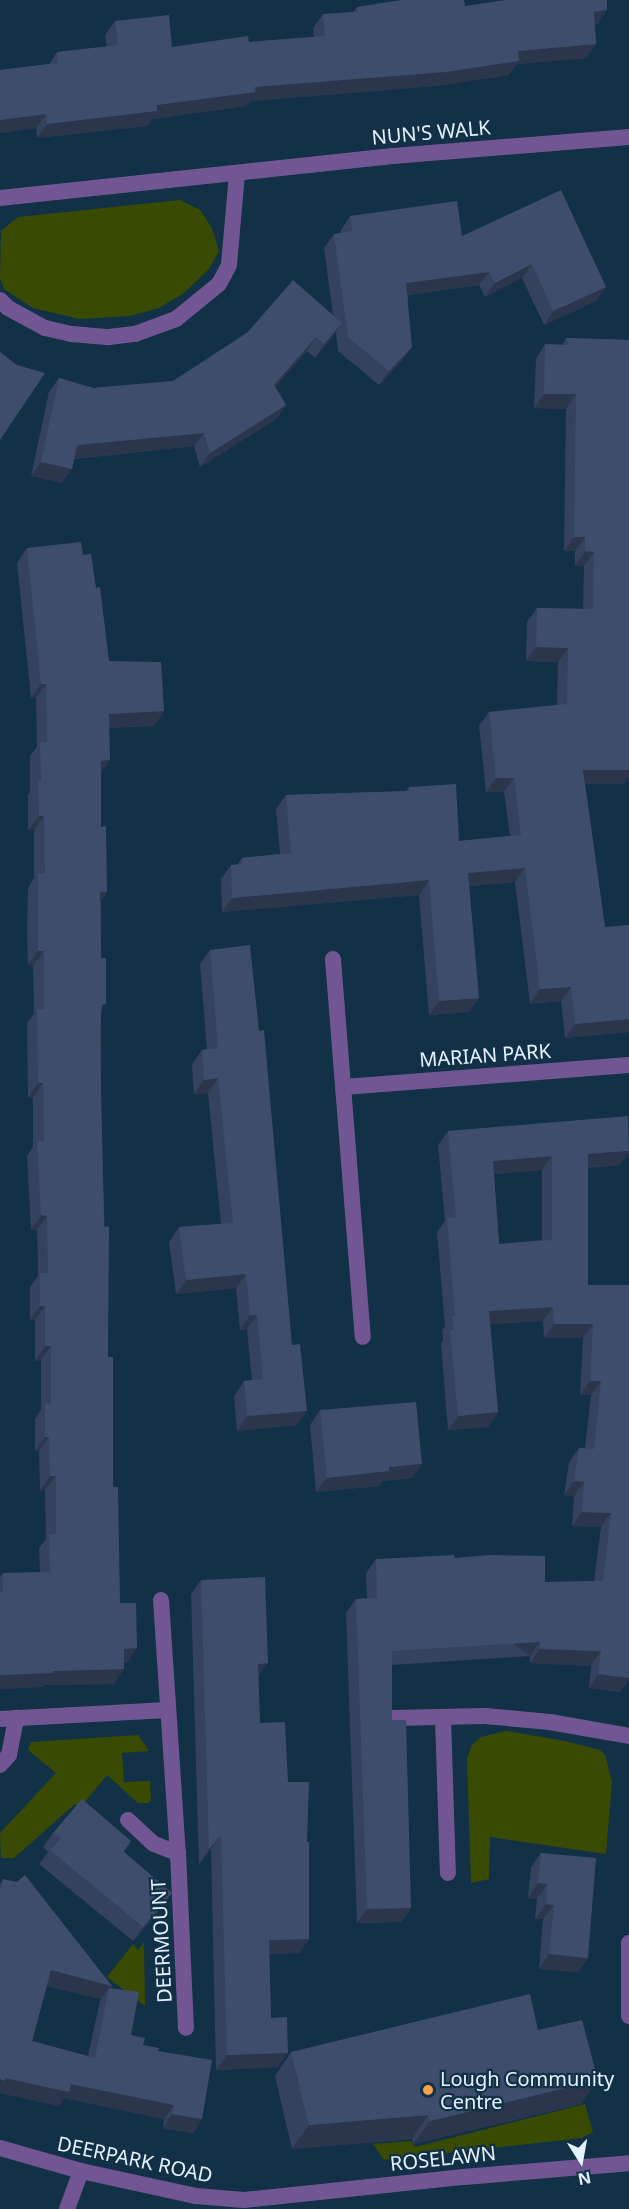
<!DOCTYPE html>
<style>
body{margin:0}
#map{position:relative;width:629px;height:2209px;overflow:hidden;background:#123046;font-family:"Noto Sans",sans-serif}
div>[style]{position:absolute}
.green>*{inset:0;background:#394b02}
.minor>*{height:16px;margin:-8px;padding:0 8px;transform-origin:8px;border-radius:8px;background:#725693}
.wall>*{inset:0;background:#35425d}
.shaded-wall>*{inset:0;background:#2b364c;transform-origin:0 0}
.building>*{inset:0;background:#3e4d6c}
.dots>*{width:16px;height:16px;translate:-50% -50%;box-sizing:border-box;border:3px solid #123046;border-radius:50%}
span{translate:-50% -50%;white-space:nowrap;text-align:center;line-height:1.15;-webkit-text-stroke:4.5px #123046;paint-order:stroke}
.street-label{font-size:20px;color:#e5f3ff}
.poi-label{font-size:20px;color:#e5f3ff}
.left{translate:0 -50%;text-align:left}
.north{position:absolute;left:551px;top:2131px;width:60px;height:60px;-webkit-text-stroke:4px #123046;paint-order:stroke;rotate:169deg;font-size:16px;font-weight:700;line-height:24px;text-align:center;color:#e5f3ff}
.north::after{content:'';display:block;margin:auto;width:21px;height:27px;background:#e5f3ff;clip-path:polygon(50% 0,100% 100%,50% 72%,0 100%)}
</style>
<div id="map">
<div class="green">
<div style="clip-path:polygon(180px 200px,200px 210px,212px 228px,219px 251px,209px 269px,184px 293px,159px 308px,130px 316px,79px 319px,33px 308px,4px 289px,0 278px,1px 231px,18px 217px)"></div>
<div style="clip-path:polygon(506px 1731px,565px 1741px,600px 1750px,605px 1755px,612px 1782px,606px 1854px,490px 1837px,489px 1879px,471px 1883px,467px 1759px,472px 1745px,481px 1737px)"></div>
<div style="clip-path:polygon(138px 1735px,149px 1751px,122px 1753px,124px 1782px,150px 1781px,151px 1800px,148px 1803px,138px 1803px,107px 1775px,80px 1808px,75px 1804px,14px 1858px,1px 1858px,0 1833px,56px 1773px,28px 1750px,31px 1742px)"></div>
<div style="clip-path:polygon(144px 1942px,145px 2006px,107px 1977px,133px 1944px,138px 1950px)"></div>
<div style="clip-path:polygon(585px 2104px,593px 2132px,582px 2138px,384px 2160px,373px 2144px,411px 2141px,415px 2147px)"></div>
</div>
<div class="minor">
<div style="left:0;top:198px;width:395px;rotate:-6.1deg"></div>
<div style="left:393px;top:156px;width:237px;rotate:-4.6deg"></div>
<div style="left:0;top:300px;width:11px;rotate:45deg"></div>
<div style="left:8px;top:308px;width:42px;rotate:28.4deg"></div>
<div style="left:45px;top:328px;width:28px;rotate:13deg"></div>
<div style="left:72px;top:334px;width:37px;rotate:5deg"></div>
<div style="left:109px;top:337px;width:26px;rotate:-7deg"></div>
<div style="left:135px;top:334px;width:44px;rotate:-20.1deg"></div>
<div style="left:176px;top:319px;width:55px;rotate:-39.1deg"></div>
<div style="left:219px;top:284px;width:21px;rotate:-62deg"></div>
<div style="left:229px;top:265px;width:92px;rotate:-85deg"></div>
<div style="left:333px;top:959px;width:379px;rotate:85.5deg"></div>
<div style="left:344px;top:1087px;width:286px;rotate:-4.4deg"></div>
<div style="left:161px;top:1600px;width:254px;rotate:86.2deg"></div>
<div style="left:178px;top:1853px;width:175px;rotate:87.4deg"></div>
<div style="left:443px;top:1717px;width:156px;rotate:88.2deg"></div>
<div style="left:393px;top:1718px;width:92px;rotate:-1.2deg"></div>
<div style="left:485px;top:1716px;width:65px;rotate:5.3deg"></div>
<div style="left:550px;top:1722px;width:80px;rotate:10deg"></div>
<div style="left:0;top:1719px;width:168px;rotate:-3.1deg"></div>
<div style="left:0;top:1765px;width:13px;rotate:-48deg"></div>
<div style="left:9px;top:1755px;width:38px;rotate:-79deg"></div>
<div style="left:128px;top:1820px;width:35px;rotate:43deg"></div>
<div style="left:154px;top:1844px;width:26px;rotate:21deg"></div>
<div style="left:629px;top:1943px;width:73px;rotate:90deg"></div>
<div style="left:0;top:2148px;width:84px;rotate:15.9deg"></div>
<div style="left:81px;top:2171px;width:118px;rotate:12.3deg"></div>
<div style="left:196px;top:2196px;width:48px;rotate:4.8deg"></div>
<div style="left:244px;top:2200px;width:221px;rotate:-6deg"></div>
<div style="left:464px;top:2177px;width:166px;rotate:-4.8deg"></div>
<div style="left:67px;top:2209px;width:40px;rotate:-69.8deg"></div>
</div>
<div class="wall">
<div style="clip-path:polygon(465px 6px,597px 25px,595px 25px,596px 44px,586px 58px,517px 64px,509px 75px,436px 86px,250px 101px,246px 106px,152px 119px,147px 126px,37px 138px,36px 128px,0 133px,0 70px,49px 64px,57px 52px,107px 47px,105px 35px,115px 21px,172px 47px,249px 42px,314px 37px,313px 28px,323px 14px,353px 12px,357px 7px)"></div>
<div style="clip-path:polygon(350px 216px,462px 236px,606px 287px,596px 301px,544px 325px,522px 278px,485px 297px,479px 285px,408px 295px,403px 360px,379px 385px,338px 351px,336px 332px,315px 358px,307px 351px,275px 386px,286px 405px,276px 419px,200px 467px,194px 446px,74px 459px,62px 483px,31px 476px,49px 392px,59px 378px,93px 388px,173px 381px,333px 315px,324px 248px,334px 234px,341px 233px,341px 230px)"></div>
<div style="clip-path:polygon(566px 338px,629px 340px,624px 784px,585px 784px,605px 927px,629px 1032px,565px 1038px,561px 1001px,530px 1004px,515px 882px,469px 886px,479px 998px,469px 1012px,429px 1015px,419px 895px,222px 912px,221px 879px,231px 865px,237px 865px,242px 858px,280px 854px,276px 809px,286px 795px,406px 791px,409px 787px,459px 841px,510px 836px,504px 792px,486px 792px,479px 726px,489px 712px,557px 705px,558px 662px,526px 661px,527px 622px,537px 608px,583px 609px,584px 566px,575px 566px,575px 551px,564px 551px,566px 409px,534px 408px,536px 359px,545px 344px,562px 345px)"></div>
<div style="clip-path:polygon(27px 548px,83px 555px,96px 588px,109px 661px,164px 711px,154px 726px,109px 728px,101px 773px,101px 1094px,108px 1357px,113px 1487px,120px 1603px,137px 1648px,127px 1662px,124px 1663px,114px 1684px,44px 1685px,42px 1687px,0 1689px,0 1577px,3px 1573px,40px 1572px,39px 1548px,46px 1539px,45px 1490px,40px 1491px,39px 1451px,35px 1451px,35px 1419px,41px 1409px,41px 1360px,35px 1361px,35px 1320px,30px 1320px,30px 1287px,38px 1276px,38px 1258px,37px 1230px,31px 1230px,27px 1156px,33px 1146px,33px 1098px,28px 1098px,27px 1023px,34px 1014px,33px 966px,28px 965px,27px 931px,28px 888px,34px 878px,34px 830px,28px 830px,28px 795px,30px 792px,30px 756px,37px 747px,36px 698px,31px 698px,17px 563px)"></div>
<div style="clip-path:polygon(210px 950px,297px 1425px,237px 1431px,234px 1396px,244px 1381px,252px 1381px,247px 1329px,240px 1330px,236px 1288px,176px 1294px,169px 1242px,179px 1227px,221px 1224px,208px 1093px,194px 1094px,192px 1064px,202px 1050px,207px 1049px,200px 964px)"></div>
<div style="clip-path:polygon(evenodd,448px 1131px,620px 1165px,588px 1168px,588px 1285px,629px 1285px,620px 1692px,589px 1688px,591px 1666px,530px 1663px,530px 1656px,392px 1665px,392px 1720px,411px 1908px,401px 1922px,357px 1923px,346px 1613px,356px 1599px,367px 1598px,366px 1573px,376px 1559px,455px 1558px,545px 1582px,594px 1581px,601px 1527px,572px 1526px,574px 1496px,564px 1495px,569px 1462px,579px 1448px,585px 1448px,591px 1395px,580px 1395px,583px 1338px,544px 1338px,543px 1321px,490px 1324px,498px 1412px,488px 1427px,448px 1430px,441px 1344px,443px 1340px,442px 1330px,445px 1327px,437px 1232px,445px 1221px,438px 1145px,448px 1131px,542px 1170px,542px 1240px,499px 1244px,494px 1174px,542px 1170px)"></div>
<div style="clip-path:polygon(320px 1410px,412px 1478px,382px 1481px,379px 1486px,316px 1492px,310px 1425px)"></div>
<div style="clip-path:polygon(201px 1580px,268px 1663px,258px 1676px,260px 1723px,288px 1782px,307px 1842px,309px 1939px,299px 1953px,269px 1954px,271px 2018px,278px 2067px,216px 2070px,211px 1849px,199px 1864px,191px 1594px)"></div>
<div style="clip-path:polygon(53px 1833px,131px 1841px,124px 1852px,162px 1908px,133px 1941px,39px 1864px,48px 1852px,43px 1847px)"></div>
<div style="clip-path:polygon(541px 1853px,588px 1958px,578px 1972px,539px 1969px,543px 1919px,535px 1919px,537px 1899px,528px 1898px,531px 1867px)"></div>
<div style="clip-path:polygon(evenodd,3px 1879px,112px 1986px,111px 1988px,131px 2035px,143px 2045px,158px 2051px,202px 2119px,193px 2133px,163px 2128px,164px 2119px,64px 2098px,59px 2106px,0 2093px,0 1884px,3px 1879px,47px 1986px,101px 1999px,100px 2001px,88px 2056px,32px 2041px,47px 1986px)"></div>
<div style="clip-path:polygon(538px 2030px,581px 2104px,413px 2144px,412px 2139px,292px 2149px,275px 2076px,291px 2052px)"></div>
</div>
<div class="shaded-wall">
<div style="clip-path:polygon(607px 10px,597px 25px,584px 26px,594px 12px)"></div>
<div style="clip-path:polygon(596px 44px,586px 58px,517px 64px,509px 75px,436px 86px,250px 101px,246px 106px,152px 119px,147px 126px,37px 138px,47px 124px,157px 105px,255px 87px,518px 51px)"></div>
<div style="clip-path:polygon(46px 114px,36px 128px,0 133px,0 120px)"></div>
<div style="clip-path:polygon(532px 264px,522px 278px,485px 297px,495px 283px)"></div>
<div style="clip-path:polygon(489px 272px,479px 285px,397px 296px,406px 283px)"></div>
<div style="clip-path:polygon(606px 287px,596px 301px,544px 325px,553px 311px)"></div>
<div style="clip-path:polygon(342px 323px,333px 337px,315px 358px,324px 344px)"></div>
<div style="clip-path:polygon(316px 337px,307px 351px,265px 399px,274px 385px)"></div>
<div style="clip-path:polygon(412px 347px,403px 360px,379px 385px,389px 371px)"></div>
<div style="clip-path:polygon(544px 394px,576px 394px,566px 409px,534px 408px)"></div>
<div style="clip-path:polygon(286px 405px,276px 419px,200px 467px,210px 453px)"></div>
<div style="clip-path:polygon(204px 433px,194px 446px,67px 459px,77px 445px)"></div>
<div style="clip-path:polygon(41px 462px,72px 469px,62px 483px,31px 476px)"></div>
<div style="clip-path:polygon(574px 537px,585px 537px,575px 551px,564px 551px)"></div>
<div style="clip-path:polygon(585px 551px,594px 552px,584px 566px,575px 566px)"></div>
<div style="clip-path:polygon(536px 647px,568px 648px,558px 662px,526px 661px)"></div>
<div style="clip-path:polygon(41px 684px,46px 684px,36px 698px,31px 698px)"></div>
<div style="clip-path:polygon(164px 711px,154px 726px,99px 728px,109px 714px)"></div>
<div style="clip-path:polygon(110px 760px,99px 775px,101px 761px)"></div>
<div style="clip-path:polygon(583px 770px,629px 770px,629px 777px,624px 784px,573px 784px)"></div>
<div style="clip-path:polygon(496px 778px,514px 778px,504px 792px,486px 792px)"></div>
<div style="clip-path:polygon(39px 816px,44px 816px,34px 830px,28px 830px)"></div>
<div style="clip-path:polygon(525px 868px,515px 882px,458px 887px,468px 873px)"></div>
<div style="clip-path:polygon(429px 880px,419px 895px,222px 912px,232px 898px)"></div>
<div style="clip-path:polygon(100px 892px,107px 892px,97px 907px)"></div>
<div style="clip-path:polygon(38px 951px,44px 951px,33px 966px,28px 965px)"></div>
<div style="clip-path:polygon(571px 987px,561px 1001px,530px 1004px,540px 989px)"></div>
<div style="clip-path:polygon(479px 998px,469px 1012px,429px 1015px,439px 1001px)"></div>
<div style="clip-path:polygon(629px 1019px,629px 1032px,565px 1038px,575px 1024px)"></div>
<div style="clip-path:polygon(218px 1078px,208px 1093px,194px 1094px,204px 1080px)"></div>
<div style="clip-path:polygon(38px 1083px,43px 1083px,33px 1098px,28px 1098px)"></div>
<div style="clip-path:polygon(629px 1151px,629px 1153px,620px 1165px,578px 1168px,588px 1154px)"></div>
<div style="clip-path:polygon(552px 1156px,542px 1170px,483px 1175px,493px 1161px)"></div>
<div style="clip-path:polygon(41px 1215px,47px 1216px,37px 1230px,31px 1230px)"></div>
<div style="clip-path:polygon(246px 1274px,236px 1288px,176px 1294px,186px 1280px)"></div>
<div style="clip-path:polygon(40px 1306px,45px 1306px,35px 1320px,30px 1320px)"></div>
<div style="clip-path:polygon(553px 1307px,543px 1321px,479px 1325px,489px 1311px)"></div>
<div style="clip-path:polygon(250px 1315px,257px 1315px,247px 1329px,240px 1330px)"></div>
<div style="clip-path:polygon(554px 1324px,593px 1324px,583px 1338px,544px 1338px)"></div>
<div style="clip-path:polygon(45px 1346px,51px 1346px,41px 1360px,35px 1361px)"></div>
<div style="clip-path:polygon(590px 1381px,601px 1381px,591px 1395px,580px 1395px)"></div>
<div style="clip-path:polygon(307px 1411px,297px 1425px,237px 1431px,247px 1416px)"></div>
<div style="clip-path:polygon(498px 1412px,488px 1427px,448px 1430px,458px 1416px)"></div>
<div style="clip-path:polygon(45px 1437px,49px 1437px,39px 1451px,35px 1451px)"></div>
<div style="clip-path:polygon(422px 1464px,412px 1478px,382px 1481px,379px 1486px,316px 1492px,327px 1478px,389px 1467px)"></div>
<div style="clip-path:polygon(50px 1476px,56px 1476px,45px 1490px,40px 1491px)"></div>
<div style="clip-path:polygon(574px 1481px,584px 1482px,574px 1496px,564px 1495px)"></div>
<div style="clip-path:polygon(582px 1512px,611px 1513px,601px 1527px,572px 1526px)"></div>
<div style="left:540px;top:1642px;width:17px;height:148px;rotate:126deg"></div>
<div style="clip-path:polygon(137px 1648px,127px 1662px,114px 1663px,124px 1649px)"></div>
<div style="clip-path:polygon(540px 1649px,601px 1651px,591px 1666px,530px 1663px)"></div>
<div style="clip-path:polygon(268px 1663px,257px 1678px,258px 1664px)"></div>
<div style="clip-path:polygon(124px 1669px,114px 1684px,44px 1685px,42px 1687px,0 1689px,0 1675px,53px 1671px)"></div>
<div style="clip-path:polygon(598px 1674px,629px 1678px,629px 1680px,620px 1692px,589px 1688px)"></div>
<div style="clip-path:polygon(221px 1835px,211px 1849px,199px 1864px,209px 1849px)"></div>
<div style="clip-path:polygon(538px 1883px,547px 1884px,537px 1899px,528px 1898px)"></div>
<div style="clip-path:polygon(172px 1893px,162px 1908px,133px 1941px,143px 1927px)"></div>
<div style="clip-path:polygon(546px 1904px,554px 1905px,543px 1919px,535px 1919px)"></div>
<div style="clip-path:polygon(411px 1908px,401px 1922px,357px 1923px,367px 1909px)"></div>
<div style="clip-path:polygon(309px 1939px,299px 1953px,259px 1954px,269px 1940px)"></div>
<div style="clip-path:polygon(549px 1954px,588px 1958px,578px 1972px,539px 1969px)"></div>
<div style="clip-path:polygon(51px 1970px,112px 1986px,109px 1991px,109px 1988px,101px 1999px,41px 1984px)"></div>
<div style="clip-path:polygon(288px 2053px,278px 2067px,216px 2070px,227px 2055px)"></div>
<div style="clip-path:polygon(5px 2078px,71px 2084px,174px 2105px,164px 2119px,64px 2098px,59px 2106px,0 2093px,0 2079px)"></div>
<div style="clip-path:polygon(598px 2080px,581px 2104px,413px 2144px,430px 2121px)"></div>
<div style="clip-path:polygon(172px 2114px,202px 2119px,193px 2133px,163px 2128px)"></div>
<div style="clip-path:polygon(428px 2115px,412px 2139px,292px 2149px,309px 2125px)"></div>
</div>
<div class="building">
<div style="clip-path:polygon(401px 0,464px 0,465px 6px,506px 0,607px 0,607px 10px,594px 12px,596px 44px,518px 51px,519px 61px,446px 72px,255px 87px,256px 92px,157px 105px,157px 111px,47px 124px,46px 114px,0 120px,0 70px,58px 63px,57px 52px,118px 45px,115px 21px,169px 15px,172px 47px,248px 36px,249px 42px,325px 36px,323px 14px,358px 12px,357px 7px)"></div>
<div style="clip-path:polygon(561px 190px,606px 287px,553px 311px,532px 264px,495px 283px,489px 272px,406px 283px,412px 347px,389px 371px,348px 337px,334px 234px,352px 231px,350px 216px,457px 201px,462px 236px)"></div>
<div style="clip-path:polygon(293px 280px,342px 323px,324px 344px,316px 337px,274px 385px,286px 405px,210px 453px,204px 433px,77px 445px,72px 469px,41px 462px,59px 378px,93px 388px,173px 381px,248px 332px)"></div>
<div style="clip-path:polygon(566px 338px,629px 340px,629px 770px,583px 770px,605px 927px,629px 925px,629px 1019px,575px 1024px,571px 987px,540px 989px,525px 868px,468px 873px,479px 998px,439px 1001px,429px 880px,232px 898px,231px 865px,242px 864px,242px 858px,291px 853px,286px 795px,410px 791px,409px 787px,456px 784px,459px 841px,521px 835px,514px 778px,496px 778px,489px 712px,567px 704px,568px 648px,536px 647px,537px 608px,593px 609px,594px 552px,585px 551px,585px 537px,574px 537px,576px 394px,544px 394px,545px 344px,569px 345px)"></div>
<div style="clip-path:polygon(0 352px,17px 365px,45px 373px,0 440px)"></div>
<div style="clip-path:polygon(81px 542px,83px 555px,91px 554px,96px 588px,100px 587px,109px 661px,161px 662px,164px 711px,109px 714px,110px 760px,101px 761px,101px 827px,106px 826px,107px 892px,100px 892px,101px 958px,106px 958px,106px 1004px,102px 1005px,100px 1028px,101px 1094px,104px 1227px,109px 1226px,108px 1357px,113px 1357px,113px 1487px,118px 1487px,120px 1603px,136px 1603px,137px 1648px,124px 1649px,124px 1669px,53px 1671px,53px 1673px,0 1675px,0 1592px,3px 1592px,3px 1573px,50px 1572px,49px 1534px,56px 1534px,56px 1476px,50px 1476px,49px 1437px,45px 1437px,45px 1404px,51px 1404px,51px 1346px,45px 1346px,45px 1306px,40px 1306px,40px 1273px,48px 1273px,47px 1216px,41px 1215px,37px 1141px,44px 1141px,43px 1083px,38px 1083px,37px 1009px,44px 1009px,44px 951px,38px 951px,38px 873px,45px 873px,44px 816px,39px 816px,38px 781px,41px 781px,40px 742px,47px 742px,46px 684px,41px 684px,27px 548px)"></div>
<div style="clip-path:polygon(250px 945px,259px 1031px,264px 1030px,292px 1345px,300px 1344px,307px 1411px,247px 1416px,244px 1381px,263px 1379px,257px 1315px,250px 1315px,246px 1274px,186px 1280px,179px 1227px,233px 1223px,218px 1078px,204px 1080px,202px 1050px,218px 1048px,210px 950px)"></div>
<div style="clip-path:polygon(evenodd,628px 1116px,629px 1151px,588px 1154px,588px 1285px,629px 1285px,629px 1678px,598px 1674px,601px 1651px,540px 1649px,540px 1642px,392px 1651px,392px 1720px,406px 1720px,411px 1908px,367px 1909px,356px 1599px,377px 1598px,376px 1559px,454px 1555px,455px 1558px,489px 1555px,545px 1556px,545px 1582px,603px 1581px,611px 1513px,582px 1512px,584px 1482px,574px 1481px,579px 1448px,594px 1449px,601px 1381px,590px 1381px,593px 1324px,554px 1324px,553px 1307px,489px 1311px,498px 1412px,458px 1416px,450px 1330px,454px 1330px,452px 1316px,455px 1316px,447px 1218px,456px 1217px,448px 1131px,628px 1116px,552px 1156px,552px 1240px,499px 1244px,493px 1161px,552px 1156px)"></div>
<div style="clip-path:polygon(416px 1402px,422px 1464px,389px 1467px,389px 1471px,327px 1478px,320px 1410px)"></div>
<div style="clip-path:polygon(265px 1577px,268px 1663px,258px 1664px,260px 1723px,285px 1722px,288px 1782px,309px 1782px,307px 1842px,309px 1842px,309px 1939px,269px 1940px,271px 2018px,287px 2017px,288px 2053px,227px 2055px,221px 1835px,209px 1849px,201px 1580px)"></div>
<div style="clip-path:polygon(82px 1799px,131px 1841px,123px 1851px,172px 1893px,143px 1927px,50px 1850px,61px 1839px,53px 1833px)"></div>
<div style="clip-path:polygon(541px 1853px,596px 1858px,588px 1958px,549px 1954px,554px 1905px,546px 1904px,547px 1884px,538px 1883px)"></div>
<div style="clip-path:polygon(25px 1875px,112px 1986px,51px 1970px,32px 2041px,95px 2058px,109px 1988px,139px 1992px,131px 2035px,145px 2038px,143px 2045px,159px 2048px,158px 2051px,212px 2060px,202px 2119px,172px 2114px,174px 2105px,71px 2084px,69px 2092px,5px 2078px,5px 2081px,0 2079px,0 1891px,3px 1879px,17px 1882px)"></div>
<div style="clip-path:polygon(530px 1994px,538px 2030px,582px 2020px,598px 2080px,430px 2121px,428px 2115px,309px 2125px,291px 2052px)"></div>
</div>
<div class="dots">
<div style="left:428px;top:2090px;background:#f7a248"></div>
</div>
<div class="street-label">
<span style="left:431px;top:132px;rotate:-5deg">NUN'S WALK</span>
<span style="left:485px;top:1055px;rotate:-4deg">MARIAN PARK</span>
<span style="left:161px;top:1941px;rotate:-93deg">DEERMOUNT</span>
<span style="left:443px;top:2158px;rotate:-6deg">ROSELAWN</span>
<span style="left:135px;top:2159px;rotate:12deg">DEERPARK ROAD</span>
</div>
<div class="poi-label">
<span class="left" style="left:440px;top:2090px">Lough Community<br>Centre</span>
</div>
<div class="north">N</div>
</div>
